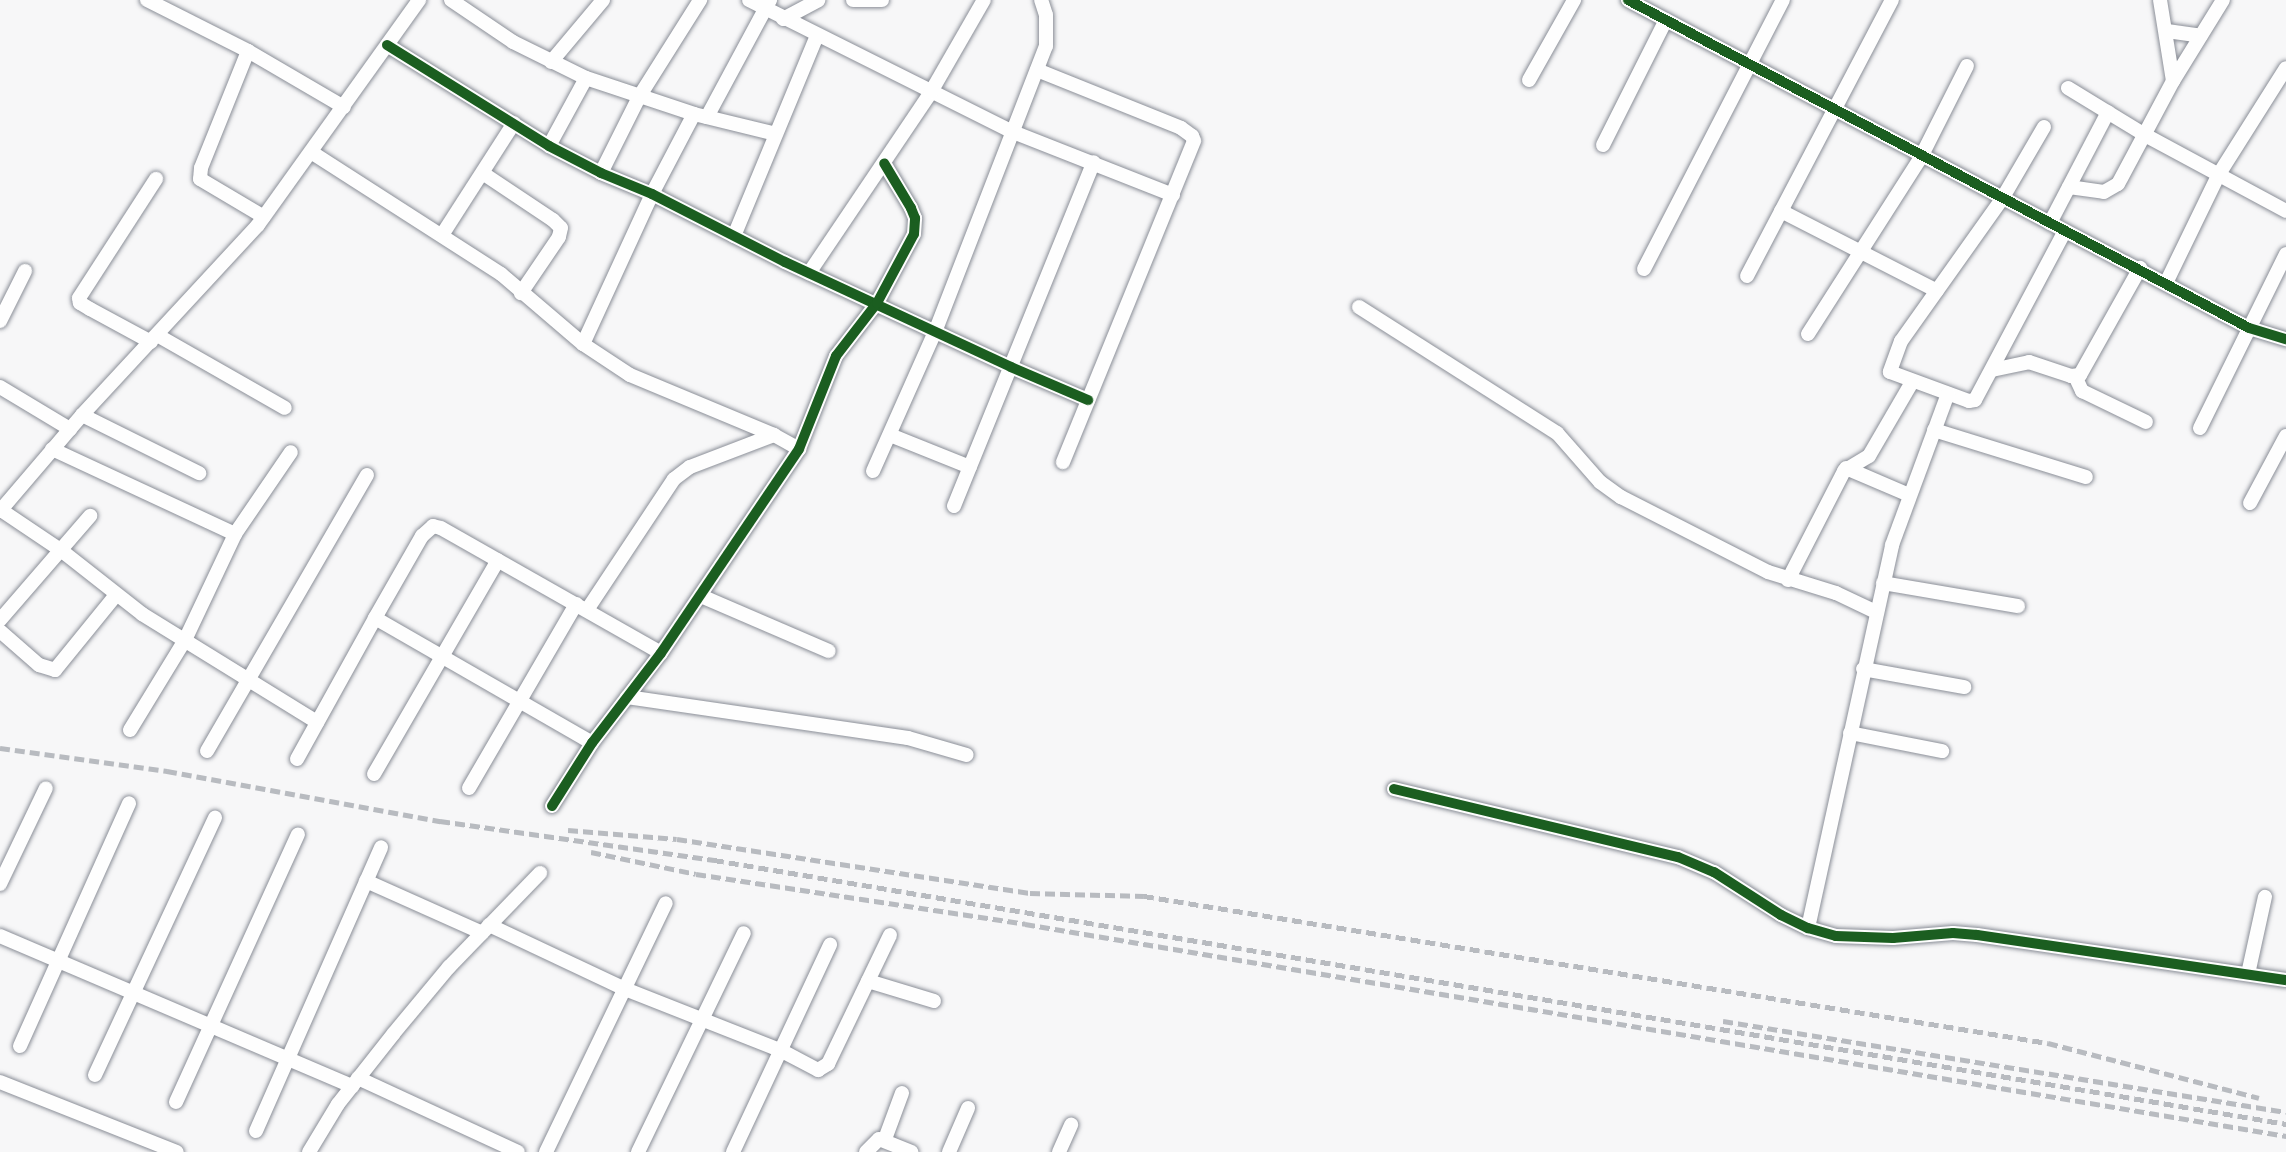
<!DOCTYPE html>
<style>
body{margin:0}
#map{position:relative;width:2286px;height:1152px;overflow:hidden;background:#f7f7f8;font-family:Dekko,sans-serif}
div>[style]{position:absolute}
.roads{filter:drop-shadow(0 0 2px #8a8e97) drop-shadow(0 0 2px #8a8e97)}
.minor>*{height:14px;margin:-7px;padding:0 7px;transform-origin:7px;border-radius:7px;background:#fefefe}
.rail>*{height:4.5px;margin-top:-2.25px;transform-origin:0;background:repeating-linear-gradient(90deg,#b8bbc0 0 10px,transparent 0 15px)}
.cycleway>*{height:10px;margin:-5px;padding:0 5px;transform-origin:5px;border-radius:5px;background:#1b5e20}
span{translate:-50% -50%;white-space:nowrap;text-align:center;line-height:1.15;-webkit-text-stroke:7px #fff;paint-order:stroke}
</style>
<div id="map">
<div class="roads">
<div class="minor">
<div style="left:147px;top:0;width:113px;rotate:26.8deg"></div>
<div style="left:248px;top:51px;width:111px;rotate:30.3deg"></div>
<div style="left:451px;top:0;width:75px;rotate:34.1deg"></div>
<div style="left:513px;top:42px;width:81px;rotate:26.3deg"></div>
<div style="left:586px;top:78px;width:114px;rotate:18.4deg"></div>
<div style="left:694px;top:114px;width:84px;rotate:13.7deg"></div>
<div style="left:749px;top:0;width:295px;rotate:26.6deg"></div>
<div style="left:1013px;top:132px;width:172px;rotate:21.5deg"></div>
<div style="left:853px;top:0;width:29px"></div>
<div style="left:1628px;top:0;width:702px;rotate:27.84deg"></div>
<div style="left:2249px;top:328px;width:39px;rotate:17deg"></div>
<div style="left:2160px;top:0;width:82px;rotate:80.9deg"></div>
<div style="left:783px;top:19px;width:40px;rotate:-28deg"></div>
<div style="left:2167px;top:31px;width:34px;rotate:8deg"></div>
<div style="left:387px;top:45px;width:191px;rotate:31.9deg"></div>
<div style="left:549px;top:146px;width:59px;rotate:27.4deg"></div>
<div style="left:601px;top:173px;width:55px;rotate:22.4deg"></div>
<div style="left:652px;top:194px;width:149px;rotate:27.1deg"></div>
<div style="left:785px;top:262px;width:249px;rotate:24.9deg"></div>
<div style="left:1011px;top:367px;width:84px;rotate:23.2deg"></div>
<div style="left:248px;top:51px;width:126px;rotate:111.9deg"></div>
<div style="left:201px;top:168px;width:11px;rotate:95deg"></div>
<div style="left:200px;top:179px;width:74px;rotate:30.7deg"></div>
<div style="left:551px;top:62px;width:81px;rotate:-50deg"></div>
<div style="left:1037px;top:70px;width:155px;rotate:21.9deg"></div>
<div style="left:1181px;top:128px;width:14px;rotate:36deg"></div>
<div style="left:1192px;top:136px;width:5px;rotate:68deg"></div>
<div style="left:1194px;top:141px;width:347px;rotate:112.2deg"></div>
<div style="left:1529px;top:80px;width:92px;rotate:-60.6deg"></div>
<div style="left:2068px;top:88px;width:90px;rotate:31.4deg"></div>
<div style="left:2145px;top:135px;width:160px;rotate:28.3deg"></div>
<div style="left:707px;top:117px;width:133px;rotate:-61.7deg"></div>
<div style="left:2044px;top:127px;width:83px;rotate:120.3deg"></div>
<div style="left:2002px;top:199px;width:174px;rotate:125.4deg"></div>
<div style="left:1901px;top:341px;width:33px;rotate:110deg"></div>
<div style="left:1890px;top:372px;width:84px;rotate:20.2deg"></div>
<div style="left:1969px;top:401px;width:6px;rotate:-9deg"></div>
<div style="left:1975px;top:400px;width:191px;rotate:-62deg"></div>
<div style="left:1603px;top:145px;width:140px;rotate:-63.3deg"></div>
<div style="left:549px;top:146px;width:77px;rotate:-61.4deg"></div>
<div style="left:311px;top:152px;width:226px;rotate:32.7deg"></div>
<div style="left:501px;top:274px;width:108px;rotate:40.5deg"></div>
<div style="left:583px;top:344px;width:56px;rotate:33.4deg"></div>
<div style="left:630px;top:375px;width:156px;rotate:22.6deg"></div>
<div style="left:774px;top:435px;width:29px;rotate:29deg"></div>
<div style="left:601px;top:173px;width:85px;rotate:-63.4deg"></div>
<div style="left:639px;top:97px;width:115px;rotate:-57.8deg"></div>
<div style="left:484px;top:174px;width:83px;rotate:33.7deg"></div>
<div style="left:553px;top:220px;width:11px;rotate:45deg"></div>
<div style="left:561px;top:228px;width:9px;rotate:103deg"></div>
<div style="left:559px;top:237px;width:68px;rotate:124.2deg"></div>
<div style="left:2069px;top:187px;width:35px;rotate:8deg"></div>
<div style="left:2104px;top:192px;width:16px;rotate:-30deg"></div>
<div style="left:2118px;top:184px;width:117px;rotate:-61.9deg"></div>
<div style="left:2173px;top:81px;width:95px;rotate:-58.3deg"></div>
<div style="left:1781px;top:211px;width:175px;rotate:27.1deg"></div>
<div style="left:2050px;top:223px;width:125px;rotate:-62.4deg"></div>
<div style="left:442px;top:235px;width:133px;rotate:-57.3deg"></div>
<div style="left:734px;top:236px;width:217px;rotate:-67.5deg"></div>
<div style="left:1644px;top:269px;width:303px;rotate:-62.7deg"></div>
<div style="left:809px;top:273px;width:218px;rotate:-56deg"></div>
<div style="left:931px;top:92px;width:106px;rotate:-60.1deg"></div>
<div style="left:1747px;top:276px;width:312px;rotate:-62.3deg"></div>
<div style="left:2166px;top:283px;width:121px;rotate:-64.1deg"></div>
<div style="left:2219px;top:174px;width:125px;rotate:-57.7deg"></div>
<div style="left:1359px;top:307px;width:235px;rotate:32.5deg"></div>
<div style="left:1557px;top:433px;width:65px;rotate:48.7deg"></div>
<div style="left:1600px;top:482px;width:26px;rotate:36deg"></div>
<div style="left:1621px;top:497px;width:165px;rotate:27deg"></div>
<div style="left:1768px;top:572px;width:71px;rotate:17.2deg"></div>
<div style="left:1836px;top:593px;width:44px;rotate:25.4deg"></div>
<div style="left:0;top:321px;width:56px;rotate:-63.4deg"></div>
<div style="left:1808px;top:334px;width:210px;rotate:-57.4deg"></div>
<div style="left:1921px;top:157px;width:102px;rotate:-63.2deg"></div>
<div style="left:157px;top:335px;width:147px;rotate:29.7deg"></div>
<div style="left:151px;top:342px;width:69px;rotate:-151.6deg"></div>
<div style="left:90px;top:309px;width:12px;rotate:-149deg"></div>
<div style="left:80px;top:303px;width:5px;rotate:-101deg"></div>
<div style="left:79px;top:298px;width:142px;rotate:-57.1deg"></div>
<div style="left:583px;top:344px;width:165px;rotate:-65.3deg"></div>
<div style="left:652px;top:194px;width:90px;rotate:-62.3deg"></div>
<div style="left:1992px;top:370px;width:38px;rotate:-12deg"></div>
<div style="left:2029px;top:362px;width:44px;rotate:18.4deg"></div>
<div style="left:2071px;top:376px;width:9px;rotate:-6deg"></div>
<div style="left:2080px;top:375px;width:123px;rotate:-60.7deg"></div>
<div style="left:2075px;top:376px;width:17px;rotate:65deg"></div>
<div style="left:2082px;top:391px;width:71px;rotate:25.8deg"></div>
<div style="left:0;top:387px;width:82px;rotate:31deg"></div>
<div style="left:82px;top:415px;width:131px;rotate:26.4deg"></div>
<div style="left:2200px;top:428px;width:194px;rotate:-63.7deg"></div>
<div style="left:1934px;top:430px;width:159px;rotate:17.2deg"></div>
<div style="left:890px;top:435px;width:86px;rotate:21.8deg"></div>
<div style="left:52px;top:449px;width:202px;rotate:24.9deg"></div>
<div style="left:1846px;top:468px;width:69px;rotate:23.2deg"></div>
<div style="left:873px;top:471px;width:152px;rotate:-66deg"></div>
<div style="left:935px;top:332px;width:307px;rotate:-68.8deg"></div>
<div style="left:1046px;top:46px;width:31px;rotate:-90deg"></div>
<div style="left:1046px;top:15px;width:16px;rotate:-108deg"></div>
<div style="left:2250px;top:503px;width:76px;rotate:-61.8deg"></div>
<div style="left:954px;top:506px;width:371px;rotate:-67.9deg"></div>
<div style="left:1px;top:510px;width:73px;rotate:33.9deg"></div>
<div style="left:62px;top:551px;width:102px;rotate:38.2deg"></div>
<div style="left:142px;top:614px;width:206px;rotate:31.7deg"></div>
<div style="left:0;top:511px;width:126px;rotate:-49.5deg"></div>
<div style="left:82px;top:415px;width:259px;rotate:-47.2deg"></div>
<div style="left:258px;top:225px;width:277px;rotate:-54.4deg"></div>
<div style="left:1788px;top:580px;width:123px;rotate:-62.8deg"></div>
<div style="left:1844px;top:471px;width:29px;rotate:-31deg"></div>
<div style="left:1869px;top:456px;width:86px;rotate:-59.8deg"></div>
<div style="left:1883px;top:583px;width:137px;rotate:9.7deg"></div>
<div style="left:701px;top:596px;width:139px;rotate:23.3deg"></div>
<div style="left:587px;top:610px;width:157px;rotate:-56.4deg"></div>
<div style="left:674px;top:479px;width:20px;rotate:-37deg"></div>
<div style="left:690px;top:467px;width:90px;rotate:-20.9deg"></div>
<div style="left:375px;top:618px;width:250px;rotate:29.9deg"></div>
<div style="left:0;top:620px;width:138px;rotate:-49.1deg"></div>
<div style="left:0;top:631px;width:52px;rotate:41.1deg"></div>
<div style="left:39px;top:665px;width:17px;rotate:17deg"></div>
<div style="left:55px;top:670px;width:97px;rotate:-50.9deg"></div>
<div style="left:1863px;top:669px;width:103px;rotate:10.1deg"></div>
<div style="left:627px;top:697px;width:284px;rotate:8.3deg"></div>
<div style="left:908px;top:738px;width:61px;rotate:16.1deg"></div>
<div style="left:130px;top:730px;width:105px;rotate:-58.6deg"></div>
<div style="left:185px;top:640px;width:117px;rotate:-64.7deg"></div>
<div style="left:235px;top:534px;width:99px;rotate:-55.7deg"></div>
<div style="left:1850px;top:733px;width:94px;rotate:11.1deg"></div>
<div style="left:207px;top:751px;width:319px;rotate:-59.9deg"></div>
<div style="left:297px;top:759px;width:161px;rotate:-61deg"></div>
<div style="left:375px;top:618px;width:95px;rotate:-60.2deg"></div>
<div style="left:422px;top:536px;width:15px;rotate:-42deg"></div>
<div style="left:433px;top:526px;width:8px;rotate:14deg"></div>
<div style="left:441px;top:528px;width:253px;rotate:29.6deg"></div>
<div style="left:374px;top:774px;width:247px;rotate:-59.9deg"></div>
<div style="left:469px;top:788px;width:213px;rotate:-59.8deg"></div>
<div style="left:1394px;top:789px;width:292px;rotate:13.5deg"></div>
<div style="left:1678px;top:857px;width:39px;rotate:23deg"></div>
<div style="left:1714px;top:872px;width:80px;rotate:32.7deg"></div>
<div style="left:1781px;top:915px;width:30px;rotate:26deg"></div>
<div style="left:1808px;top:928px;width:29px;rotate:16deg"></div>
<div style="left:1836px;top:936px;width:57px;rotate:2deg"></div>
<div style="left:1893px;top:938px;width:60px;rotate:-4.8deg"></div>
<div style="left:1953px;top:933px;width:24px;rotate:5deg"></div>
<div style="left:1977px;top:935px;width:312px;rotate:8.3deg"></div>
<div style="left:552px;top:806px;width:75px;rotate:-57.6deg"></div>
<div style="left:592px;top:743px;width:113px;rotate:-52.5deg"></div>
<div style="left:661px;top:653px;width:246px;rotate:-55.9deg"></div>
<div style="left:799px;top:449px;width:100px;rotate:-68.3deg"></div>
<div style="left:836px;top:356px;width:67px;rotate:-52.3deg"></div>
<div style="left:877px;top:303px;width:78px;rotate:-61.8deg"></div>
<div style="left:914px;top:234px;width:16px;rotate:-86deg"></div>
<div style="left:915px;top:218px;width:11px;rotate:-112deg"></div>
<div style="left:911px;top:208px;width:52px;rotate:-121deg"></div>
<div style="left:366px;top:881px;width:127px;rotate:24.1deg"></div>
<div style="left:0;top:884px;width:106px;rotate:-64.4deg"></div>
<div style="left:489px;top:925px;width:150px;rotate:25.2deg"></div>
<div style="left:625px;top:989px;width:169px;rotate:21.5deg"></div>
<div style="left:782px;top:1051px;width:41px;rotate:27.8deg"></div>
<div style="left:818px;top:1070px;width:12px;rotate:-31deg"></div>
<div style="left:828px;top:1064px;width:143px;rotate:-64.3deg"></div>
<div style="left:1808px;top:928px;width:392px;rotate:-77.6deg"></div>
<div style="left:1892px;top:545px;width:161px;rotate:-69.7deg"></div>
<div style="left:0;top:936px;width:383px;rotate:23.1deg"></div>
<div style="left:2248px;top:974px;width:79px;rotate:-77.6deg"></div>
<div style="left:868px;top:981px;width:69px;rotate:16.9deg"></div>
<div style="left:20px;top:1046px;width:266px;rotate:-65.8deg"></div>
<div style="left:95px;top:1075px;width:284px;rotate:-65deg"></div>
<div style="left:358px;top:1078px;width:176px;rotate:24.8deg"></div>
<div style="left:0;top:1082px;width:190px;rotate:21.6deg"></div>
<div style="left:176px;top:1102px;width:294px;rotate:-65.5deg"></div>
<div style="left:256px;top:1131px;width:310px;rotate:-66.2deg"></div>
<div style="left:885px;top:1139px;width:49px;rotate:-69.7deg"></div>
<div style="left:309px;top:1152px;width:56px;rotate:-58.9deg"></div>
<div style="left:338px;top:1104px;width:90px;rotate:-51.7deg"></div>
<div style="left:394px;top:1033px;width:86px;rotate:-50.2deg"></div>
<div style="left:449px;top:967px;width:131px;rotate:-45.9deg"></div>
<div style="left:546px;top:1152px;width:276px;rotate:-64.3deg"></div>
<div style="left:638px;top:1152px;width:243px;rotate:-64.2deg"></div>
<div style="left:733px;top:1152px;width:229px;rotate:-64.9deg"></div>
<div style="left:866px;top:1152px;width:18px;rotate:-45deg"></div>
<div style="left:879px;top:1139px;width:35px;rotate:22deg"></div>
<div style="left:949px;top:1152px;width:48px;rotate:-66.6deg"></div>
<div style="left:1059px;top:1152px;width:30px;rotate:-66deg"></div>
</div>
</div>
<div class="rail">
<div style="left:0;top:748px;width:169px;rotate:7.8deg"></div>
<div style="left:167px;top:771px;width:278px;rotate:10.4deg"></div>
<div style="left:440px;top:821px;width:277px;rotate:8.1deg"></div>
<div style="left:714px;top:860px;width:1594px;rotate:9.53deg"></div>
<div style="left:568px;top:830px;width:109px;rotate:4.7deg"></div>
<div style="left:677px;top:839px;width:357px;rotate:8.7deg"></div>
<div style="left:1030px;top:893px;width:114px;rotate:1.5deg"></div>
<div style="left:1144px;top:896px;width:916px;rotate:9.24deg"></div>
<div style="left:2048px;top:1043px;width:218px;rotate:14.6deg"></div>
<div style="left:591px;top:852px;width:107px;rotate:11.8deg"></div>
<div style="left:696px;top:874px;width:333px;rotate:8.6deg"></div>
<div style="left:1025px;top:924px;width:1279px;rotate:9.54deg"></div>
<div style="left:1723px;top:1021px;width:570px;rotate:9.18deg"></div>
</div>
<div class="cycleway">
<div style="left:1628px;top:0;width:702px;rotate:27.84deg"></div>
<div style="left:2249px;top:328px;width:39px;rotate:17deg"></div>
<div style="left:387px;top:45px;width:191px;rotate:31.9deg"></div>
<div style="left:549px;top:146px;width:59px;rotate:27.4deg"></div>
<div style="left:601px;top:173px;width:55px;rotate:22.4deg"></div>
<div style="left:652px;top:194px;width:149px;rotate:27.1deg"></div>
<div style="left:785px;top:262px;width:249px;rotate:24.9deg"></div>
<div style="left:1011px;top:367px;width:84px;rotate:23.2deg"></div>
<div style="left:1394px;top:789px;width:292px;rotate:13.5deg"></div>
<div style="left:1678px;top:857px;width:39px;rotate:23deg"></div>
<div style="left:1714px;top:872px;width:80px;rotate:32.7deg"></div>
<div style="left:1781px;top:915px;width:30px;rotate:26deg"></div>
<div style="left:1808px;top:928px;width:29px;rotate:16deg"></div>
<div style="left:1836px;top:936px;width:57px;rotate:2deg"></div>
<div style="left:1893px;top:938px;width:60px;rotate:-4.8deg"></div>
<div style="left:1953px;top:933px;width:24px;rotate:5deg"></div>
<div style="left:1977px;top:935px;width:312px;rotate:8.3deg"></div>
<div style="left:552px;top:806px;width:75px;rotate:-57.6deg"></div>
<div style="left:592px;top:743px;width:113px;rotate:-52.5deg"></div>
<div style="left:661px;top:653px;width:246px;rotate:-55.9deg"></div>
<div style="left:799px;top:449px;width:100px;rotate:-68.3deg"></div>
<div style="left:836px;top:356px;width:67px;rotate:-52.3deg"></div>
<div style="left:877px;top:303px;width:78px;rotate:-61.8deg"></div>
<div style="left:914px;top:234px;width:16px;rotate:-86deg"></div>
<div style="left:915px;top:218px;width:11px;rotate:-112deg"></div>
<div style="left:911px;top:208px;width:52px;rotate:-121deg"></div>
</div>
</div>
